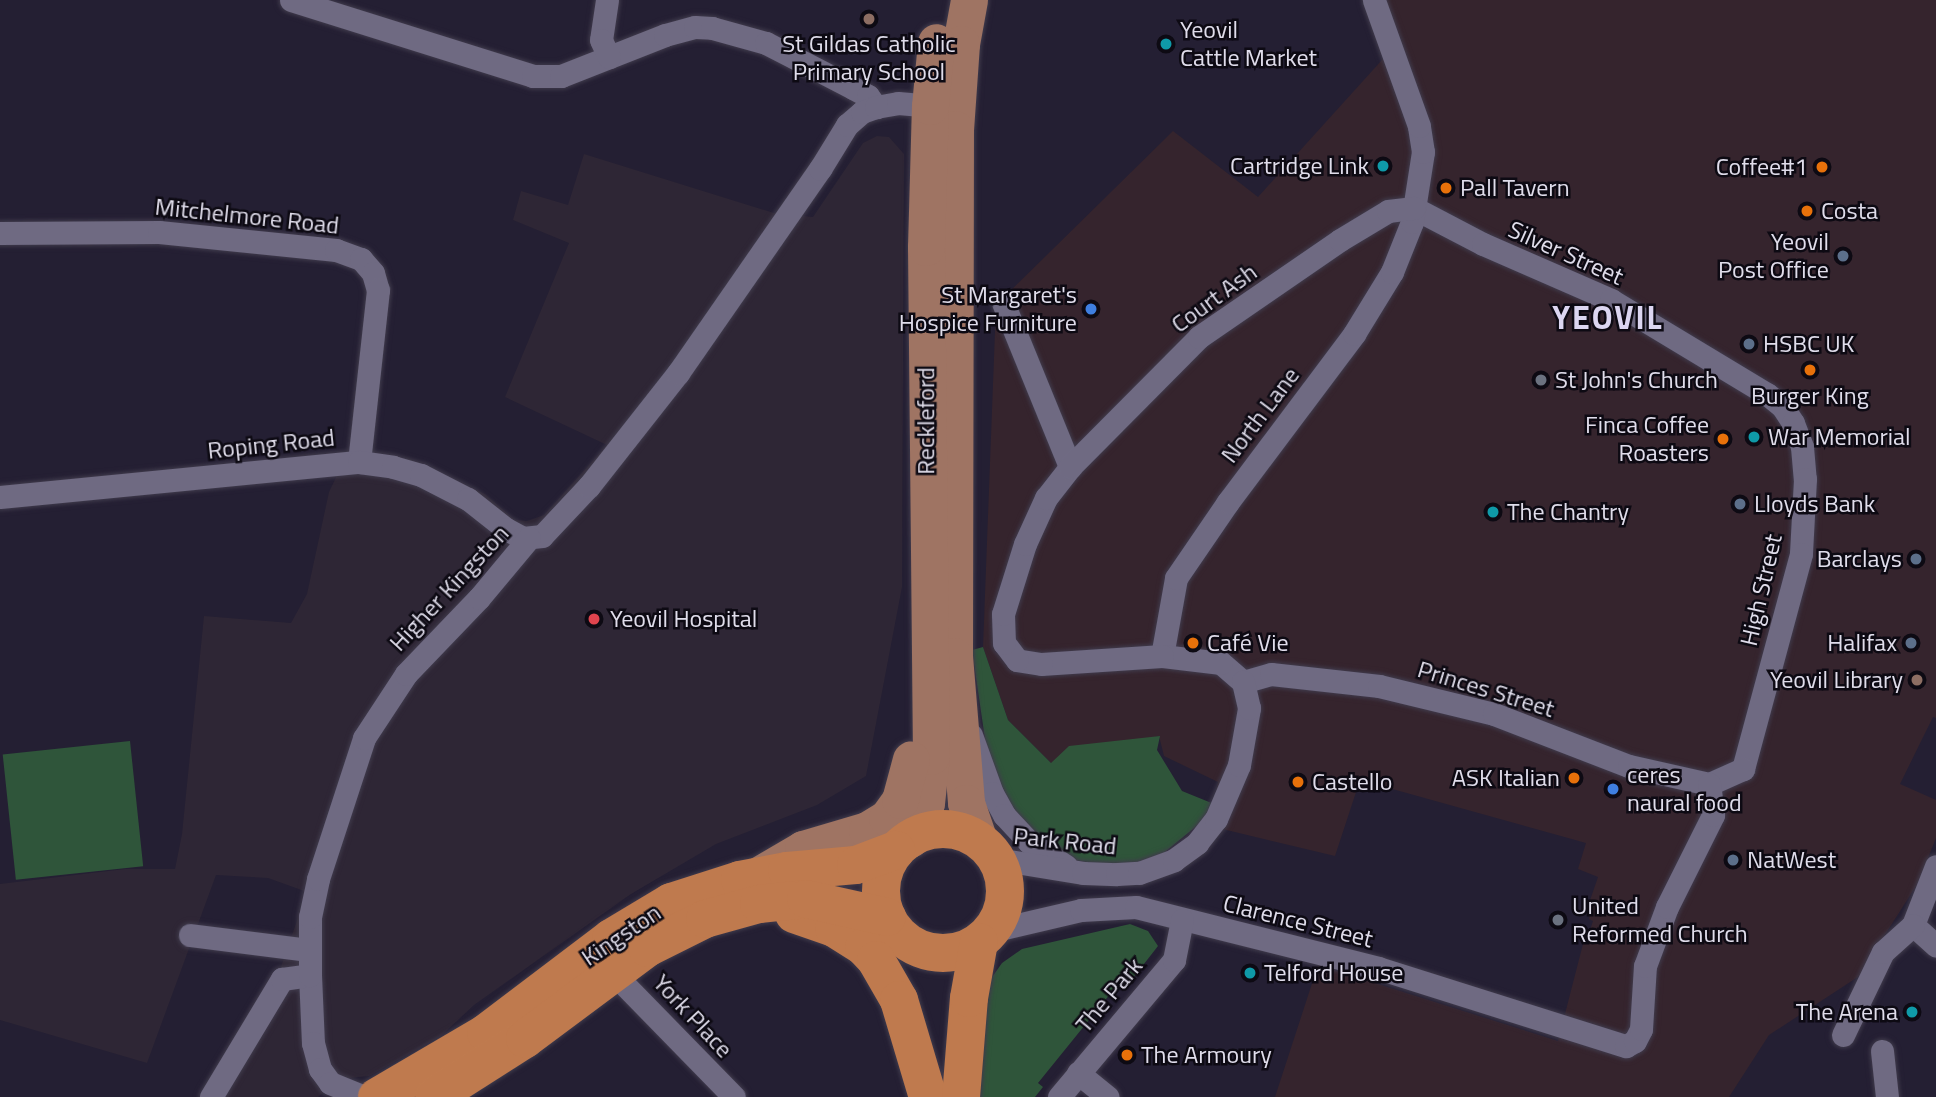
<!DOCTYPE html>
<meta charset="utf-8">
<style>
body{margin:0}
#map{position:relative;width:1936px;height:1097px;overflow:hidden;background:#241f33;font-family:"Titillium Web",sans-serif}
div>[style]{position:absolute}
.commercial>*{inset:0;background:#35242d}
.medical>*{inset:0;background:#2e2635}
.green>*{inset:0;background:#2f553a;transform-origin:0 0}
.roads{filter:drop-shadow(0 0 2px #403b4c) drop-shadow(0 0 2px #403b4c)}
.street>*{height:23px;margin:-11.5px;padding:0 11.5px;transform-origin:11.5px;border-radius:11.5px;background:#6f6a82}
.primary>*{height:37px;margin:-18.5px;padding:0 18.5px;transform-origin:18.5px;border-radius:18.5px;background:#9f7463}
.highway>*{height:38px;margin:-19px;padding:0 19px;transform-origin:19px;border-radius:19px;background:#bf7a4e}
.highway>.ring{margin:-19px;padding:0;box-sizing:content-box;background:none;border:38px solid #bf7a4e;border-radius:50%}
.dots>*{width:19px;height:19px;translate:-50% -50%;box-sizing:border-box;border:4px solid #0d0a13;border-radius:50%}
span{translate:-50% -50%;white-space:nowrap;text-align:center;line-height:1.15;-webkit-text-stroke:5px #0d0a13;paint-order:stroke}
.poi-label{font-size:24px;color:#e0ddeb}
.left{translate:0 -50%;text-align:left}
.right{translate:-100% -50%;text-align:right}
.street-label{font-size:24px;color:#e0ddeb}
.district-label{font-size:32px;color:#dcd6f1;font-weight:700;letter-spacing:2px}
</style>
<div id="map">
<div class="commercial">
<div style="clip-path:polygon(1383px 0,1936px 0,1936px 718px,1933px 717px,1900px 784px,1936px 800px,1936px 838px,1918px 883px,1872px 955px,1864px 973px,1769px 1035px,1729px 1097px,1275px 1097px,1318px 965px,1558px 1041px,1583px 944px,1581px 942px,1585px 929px,1590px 930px,1593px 921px,1589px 919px,1591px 911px,1587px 909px,1598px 877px,1578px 869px,1586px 843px,1360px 780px,1335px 856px,1210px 826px,1218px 782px,1164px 756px,1159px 736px,1051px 763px,1008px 720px,983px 647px,996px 305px,1173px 131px,1258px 197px,1401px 39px)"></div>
</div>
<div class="medical">
<div style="clip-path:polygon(877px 136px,889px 137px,904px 154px,902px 587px,866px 776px,817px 805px,716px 844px,631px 894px,474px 1005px,441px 1036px,369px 1076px,339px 1079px,318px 1097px,224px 1097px,289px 990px,276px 981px,307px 892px,268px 878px,216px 875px,147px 1063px,0 1020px,0 884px,125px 869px,175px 869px,182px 834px,204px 616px,291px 623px,307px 594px,329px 492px,349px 450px,410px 459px,485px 494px,515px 520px,527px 521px,544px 515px,607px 445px,505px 397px,569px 243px,513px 220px,521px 191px,568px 205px,584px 154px,774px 213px,813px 217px,863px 143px)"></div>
</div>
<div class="green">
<div style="clip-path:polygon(983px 647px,1008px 720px,1051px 763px,1069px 746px,1160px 736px,1157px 750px,1182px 791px,1214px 804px,1204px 820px,1160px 856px,1136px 864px,1091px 863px,1070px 859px,1048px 847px,1011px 811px,997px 780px,985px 739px,972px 650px)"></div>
<div style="left:130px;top:741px;width:126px;height:128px;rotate:84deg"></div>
<div style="clip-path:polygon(1130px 924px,1148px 931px,1158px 946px,1126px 987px,1119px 983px,1038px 1083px,1043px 1087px,1035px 1097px,976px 1097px,990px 980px,1002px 963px,1022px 949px)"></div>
</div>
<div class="roads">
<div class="street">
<div style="left:291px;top:0;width:254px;rotate:17.4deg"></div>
<div style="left:533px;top:76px;width:28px"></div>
<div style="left:561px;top:76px;width:112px;rotate:-21.5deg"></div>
<div style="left:665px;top:35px;width:31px;rotate:-15deg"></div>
<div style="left:695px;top:27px;width:17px;rotate:3deg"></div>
<div style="left:712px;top:28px;width:56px;rotate:15.5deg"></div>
<div style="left:766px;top:43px;width:98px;rotate:27.3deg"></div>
<div style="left:853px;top:88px;width:17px;rotate:28deg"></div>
<div style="left:868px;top:96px;width:14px;rotate:54deg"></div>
<div style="left:607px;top:0;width:40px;rotate:98.5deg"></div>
<div style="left:601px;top:40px;width:19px;rotate:65deg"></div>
<div style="left:1414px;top:208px;width:78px;rotate:27.6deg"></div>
<div style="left:1483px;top:244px;width:140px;rotate:23.6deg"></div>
<div style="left:1611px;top:300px;width:182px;rotate:31.1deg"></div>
<div style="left:1767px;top:394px;width:19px;rotate:39deg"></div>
<div style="left:1782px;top:406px;width:20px;rotate:57deg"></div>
<div style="left:1793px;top:423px;width:26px;rotate:69deg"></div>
<div style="left:1802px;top:447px;width:32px;rotate:85deg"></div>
<div style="left:1805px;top:479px;width:75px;rotate:93.1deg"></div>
<div style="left:1801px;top:554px;width:223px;rotate:105.1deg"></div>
<div style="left:1743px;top:769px;width:37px;rotate:156deg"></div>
<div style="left:0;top:233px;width:159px;rotate:-0.4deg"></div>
<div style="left:159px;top:232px;width:178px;rotate:5.8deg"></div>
<div style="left:336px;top:250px;width:27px;rotate:20deg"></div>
<div style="left:361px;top:259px;width:18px;rotate:49deg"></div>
<div style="left:373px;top:273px;width:18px;rotate:74deg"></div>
<div style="left:378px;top:290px;width:173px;rotate:96.3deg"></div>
<div style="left:1004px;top:305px;width:175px;rotate:67.8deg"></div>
<div style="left:0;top:497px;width:361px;rotate:-5.6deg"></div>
<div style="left:359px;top:462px;width:34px;rotate:8deg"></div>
<div style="left:393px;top:467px;width:29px;rotate:16deg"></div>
<div style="left:421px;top:475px;width:53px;rotate:27.1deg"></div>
<div style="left:468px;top:499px;width:48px;rotate:38.3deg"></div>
<div style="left:506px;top:529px;width:19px;rotate:28deg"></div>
<div style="left:523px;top:538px;width:19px;rotate:-6deg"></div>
<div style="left:542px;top:536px;width:69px;rotate:-46.8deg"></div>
<div style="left:589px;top:486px;width:144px;rotate:-51.8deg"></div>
<div style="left:678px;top:373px;width:249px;rotate:-55.2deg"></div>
<div style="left:820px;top:169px;width:52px;rotate:-58.5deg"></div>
<div style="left:847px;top:125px;width:20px;rotate:-41deg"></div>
<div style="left:862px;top:112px;width:15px;rotate:-20deg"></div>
<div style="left:876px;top:107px;width:22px;rotate:-10deg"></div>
<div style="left:898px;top:103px;width:32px;rotate:5deg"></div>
<div style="left:1162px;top:656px;width:79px;rotate:-79.8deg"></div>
<div style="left:1176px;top:578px;width:92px;rotate:-55.6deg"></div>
<div style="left:1228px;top:502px;width:210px;rotate:-53.1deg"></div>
<div style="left:1354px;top:334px;width:73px;rotate:-58.5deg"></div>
<div style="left:1392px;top:272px;width:54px;rotate:-68.2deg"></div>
<div style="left:1412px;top:222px;width:71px;rotate:-81.1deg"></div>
<div style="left:1423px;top:152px;width:26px;rotate:-99deg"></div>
<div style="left:1419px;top:126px;width:134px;rotate:-109.7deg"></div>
<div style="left:1243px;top:682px;width:29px;rotate:-139deg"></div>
<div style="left:1221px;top:663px;width:59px;rotate:-173.2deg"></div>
<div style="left:1162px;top:656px;width:121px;rotate:176.2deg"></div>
<div style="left:1041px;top:664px;width:24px;rotate:-171deg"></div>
<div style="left:1017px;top:660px;width:21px;rotate:-127deg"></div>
<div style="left:1004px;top:643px;width:29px;rotate:-92deg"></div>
<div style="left:1003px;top:614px;width:73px;rotate:-72.6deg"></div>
<div style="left:1025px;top:544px;width:51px;rotate:-65.5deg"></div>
<div style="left:1046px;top:498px;width:39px;rotate:-52deg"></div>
<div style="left:1070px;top:467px;width:183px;rotate:-45.2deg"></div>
<div style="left:1199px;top:337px;width:171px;rotate:-34.5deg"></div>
<div style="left:1340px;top:240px;width:56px;rotate:-31.1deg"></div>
<div style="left:1388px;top:211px;width:26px;rotate:-7deg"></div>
<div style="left:1243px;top:682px;width:29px;rotate:-16deg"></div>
<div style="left:1271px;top:674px;width:109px;rotate:6.3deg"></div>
<div style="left:1379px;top:686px;width:118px;rotate:13.7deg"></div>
<div style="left:1494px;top:714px;width:145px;rotate:21.1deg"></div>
<div style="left:1629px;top:766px;width:82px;rotate:12.7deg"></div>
<div style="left:971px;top:735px;width:62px;rotate:70.1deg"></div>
<div style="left:992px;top:793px;width:25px;rotate:61deg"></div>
<div style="left:1004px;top:815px;width:37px;rotate:47deg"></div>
<div style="left:1029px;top:842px;width:44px;rotate:33deg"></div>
<div style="left:997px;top:859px;width:87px;rotate:9.2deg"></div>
<div style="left:1083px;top:873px;width:34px;rotate:2deg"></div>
<div style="left:1117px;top:874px;width:22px;rotate:-3deg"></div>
<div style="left:1139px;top:873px;width:37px;rotate:-20deg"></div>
<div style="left:1174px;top:860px;width:29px;rotate:-36deg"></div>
<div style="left:1197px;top:843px;width:31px;rotate:-52deg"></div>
<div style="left:1216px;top:819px;width:59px;rotate:-66.9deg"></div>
<div style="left:1239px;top:765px;width:58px;rotate:-80deg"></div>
<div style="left:1249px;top:708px;width:27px;rotate:-103deg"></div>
<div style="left:1913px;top:925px;width:63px;rotate:-68.7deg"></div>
<div style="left:1913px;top:925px;width:31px;rotate:42deg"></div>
<div style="left:991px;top:931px;width:92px;rotate:-13.1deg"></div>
<div style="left:1081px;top:910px;width:55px;rotate:-3.1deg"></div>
<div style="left:1136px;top:907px;width:250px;rotate:14.1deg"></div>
<div style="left:1378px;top:968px;width:260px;rotate:17.5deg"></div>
<div style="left:1626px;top:1046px;width:10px;rotate:-29deg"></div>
<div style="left:1635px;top:1041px;width:13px;rotate:-63deg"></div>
<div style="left:1641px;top:1029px;width:63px;rotate:-86.4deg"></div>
<div style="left:1645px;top:966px;width:63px;rotate:-69.6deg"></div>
<div style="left:1667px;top:907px;width:103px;rotate:-63.4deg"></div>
<div style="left:1713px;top:815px;width:31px;rotate:-97deg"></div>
<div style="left:190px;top:935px;width:120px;rotate:7.2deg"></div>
<div style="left:613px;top:973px;width:173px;rotate:45.7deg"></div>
<div style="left:310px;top:975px;width:68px;rotate:87.5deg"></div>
<div style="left:313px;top:1043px;width:27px;rotate:75deg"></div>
<div style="left:320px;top:1069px;width:17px;rotate:54deg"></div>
<div style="left:330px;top:1083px;width:37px;rotate:22deg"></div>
<div style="left:1843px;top:1035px;width:92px;rotate:-64.3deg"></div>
<div style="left:1883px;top:952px;width:40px;rotate:-42deg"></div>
<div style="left:1882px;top:1051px;width:46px;rotate:83.8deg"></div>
<div style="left:1078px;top:1073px;width:38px;rotate:39deg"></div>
<div style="left:211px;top:1097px;width:138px;rotate:-59deg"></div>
<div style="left:282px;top:979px;width:28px;rotate:-8deg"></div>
<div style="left:310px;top:975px;width:58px;rotate:-90deg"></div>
<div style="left:310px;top:917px;width:39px;rotate:-78deg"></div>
<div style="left:318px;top:879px;width:148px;rotate:-71.9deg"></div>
<div style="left:364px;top:738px;width:77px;rotate:-56.7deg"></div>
<div style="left:406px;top:674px;width:105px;rotate:-46.2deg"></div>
<div style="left:479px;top:598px;width:78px;rotate:-50.2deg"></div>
<div style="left:1059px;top:1097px;width:179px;rotate:-50deg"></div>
<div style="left:1174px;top:960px;width:41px;rotate:-78.7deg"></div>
</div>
<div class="primary">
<div style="left:969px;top:0;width:45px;rotate:100.3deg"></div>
<div style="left:961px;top:44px;width:85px;rotate:94deg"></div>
<div style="left:955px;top:129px;width:527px;rotate:90.11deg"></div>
<div style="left:954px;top:656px;width:147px;rotate:85.3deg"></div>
<div style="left:966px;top:803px;width:39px;rotate:71deg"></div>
<div style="left:910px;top:839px;width:39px;rotate:-66deg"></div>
<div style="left:926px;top:803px;width:47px;rotate:-83.9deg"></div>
<div style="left:931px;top:756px;width:509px;rotate:-90.56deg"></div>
<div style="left:926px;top:247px;width:141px;rotate:-88.4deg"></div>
<div style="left:930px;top:106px;width:64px;rotate:-84.6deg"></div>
<div style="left:757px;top:876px;width:53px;rotate:-30.4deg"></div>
<div style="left:803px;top:849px;width:67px;rotate:-16.5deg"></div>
<div style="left:867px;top:830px;width:23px;rotate:-31deg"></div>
<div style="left:887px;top:818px;width:22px;rotate:-54deg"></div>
<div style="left:900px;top:800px;width:42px;rotate:-75deg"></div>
</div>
<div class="highway">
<div class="ring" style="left:881px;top:829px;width:86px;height:86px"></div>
<div style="left:794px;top:914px;width:42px;rotate:19.3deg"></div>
<div style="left:834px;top:928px;width:36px;rotate:32deg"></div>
<div style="left:864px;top:947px;width:18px;rotate:47deg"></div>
<div style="left:876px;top:960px;width:46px;rotate:60.1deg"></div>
<div style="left:899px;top:1000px;width:101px;rotate:73.4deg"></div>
<div style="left:377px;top:1097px;width:126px;rotate:-30.4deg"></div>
<div style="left:486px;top:1033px;width:157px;rotate:-37.2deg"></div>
<div style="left:611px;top:938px;width:70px;rotate:-31deg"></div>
<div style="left:671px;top:902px;width:72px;rotate:-17.7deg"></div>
<div style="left:740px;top:880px;width:48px;rotate:-10.8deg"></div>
<div style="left:787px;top:871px;width:69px;rotate:-5deg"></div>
<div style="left:856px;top:865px;width:43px;rotate:-20.6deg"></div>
<div style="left:434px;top:1097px;width:108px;rotate:-32.5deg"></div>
<div style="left:525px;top:1039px;width:152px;rotate:-36.7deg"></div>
<div style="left:647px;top:948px;width:65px;rotate:-26.6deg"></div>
<div style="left:705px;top:919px;width:56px;rotate:-15.5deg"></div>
<div style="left:759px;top:904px;width:47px;rotate:-6.1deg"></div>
<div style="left:806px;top:899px;width:83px;rotate:12.5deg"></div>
<div style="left:961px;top:1097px;width:99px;rotate:-85.4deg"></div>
<div style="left:969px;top:998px;width:57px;rotate:-79.9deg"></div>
</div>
</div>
<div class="dots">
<div style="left:869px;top:19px;background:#8d6e63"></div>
<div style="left:1166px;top:44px;background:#0f9aa8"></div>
<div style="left:1383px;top:166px;background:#0f9aa8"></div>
<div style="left:1822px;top:167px;background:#e8710a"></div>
<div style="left:1446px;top:188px;background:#e8710a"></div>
<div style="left:1807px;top:211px;background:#e8710a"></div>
<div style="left:1843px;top:256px;background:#5c6f8a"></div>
<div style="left:1091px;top:309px;background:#3f7fe0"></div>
<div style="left:1749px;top:344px;background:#5c6f8a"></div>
<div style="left:1810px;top:370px;background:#e8710a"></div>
<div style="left:1541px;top:380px;background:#6b7280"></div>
<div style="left:1754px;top:437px;background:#0f9aa8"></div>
<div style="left:1723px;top:439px;background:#e8710a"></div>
<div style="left:1740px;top:504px;background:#5c6f8a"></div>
<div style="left:1493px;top:512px;background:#0f9aa8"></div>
<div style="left:1916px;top:559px;background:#5c6f8a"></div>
<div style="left:594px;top:619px;background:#e0444e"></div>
<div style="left:1193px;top:643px;background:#e8710a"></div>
<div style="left:1911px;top:643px;background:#5c6f8a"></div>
<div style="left:1917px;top:680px;background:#8d6e63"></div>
<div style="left:1574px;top:778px;background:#e8710a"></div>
<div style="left:1298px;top:782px;background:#e8710a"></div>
<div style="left:1613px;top:789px;background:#3f7fe0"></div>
<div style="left:1733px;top:860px;background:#5c6f8a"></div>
<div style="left:1558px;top:920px;background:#6b7280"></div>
<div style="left:1250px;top:973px;background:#0f9aa8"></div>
<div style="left:1912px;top:1012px;background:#0f9aa8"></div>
<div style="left:1127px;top:1055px;background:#e8710a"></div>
</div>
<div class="poi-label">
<span class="left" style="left:1180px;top:44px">Yeovil<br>Cattle Market</span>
<span style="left:869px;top:58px">St Gildas Catholic<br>Primary School</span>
<span class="right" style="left:1369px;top:166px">Cartridge Link</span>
<span class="right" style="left:1808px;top:167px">Coffee#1</span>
<span class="left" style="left:1460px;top:188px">Pall Tavern</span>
<span class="left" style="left:1821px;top:211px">Costa</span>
<span class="right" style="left:1829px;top:256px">Yeovil<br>Post Office</span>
<span class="right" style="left:1077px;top:309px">St Margaret's<br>Hospice Furniture</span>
<span class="left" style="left:1763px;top:344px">HSBC UK</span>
<span class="left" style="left:1555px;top:380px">St John's Church</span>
<span style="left:1810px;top:396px">Burger King</span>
<span class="right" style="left:1709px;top:439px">Finca Coffee<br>Roasters</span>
<span class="left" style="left:1768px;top:437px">War Memorial</span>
<span class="left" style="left:1754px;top:504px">Lloyds Bank</span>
<span class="left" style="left:1507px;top:512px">The Chantry</span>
<span class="right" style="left:1902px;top:559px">Barclays</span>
<span class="left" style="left:610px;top:619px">Yeovil Hospital</span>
<span class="left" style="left:1207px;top:643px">Café Vie</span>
<span class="right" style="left:1897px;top:643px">Halifax</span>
<span class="right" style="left:1903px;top:680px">Yeovil Library</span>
<span class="left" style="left:1627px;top:789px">ceres<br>naural food</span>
<span class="right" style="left:1560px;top:778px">ASK Italian</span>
<span class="left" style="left:1312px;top:782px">Castello</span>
<span class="left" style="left:1747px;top:860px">NatWest</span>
<span class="left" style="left:1572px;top:920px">United<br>Reformed Church</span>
<span class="left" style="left:1264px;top:973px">Telford House</span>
<span class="right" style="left:1898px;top:1012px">The Arena</span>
<span class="left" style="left:1141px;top:1055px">The Armoury</span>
</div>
<div class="street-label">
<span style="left:247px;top:216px;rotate:6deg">Mitchelmore Road</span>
<span style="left:1566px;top:253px;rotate:24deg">Silver Street</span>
<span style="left:1214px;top:298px;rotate:-36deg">Court Ash</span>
<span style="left:1260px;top:415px;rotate:-53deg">North Lane</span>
<span style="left:926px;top:421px;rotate:-90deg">Reckleford</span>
<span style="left:271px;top:444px;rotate:-6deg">Roping Road</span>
<span style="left:449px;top:588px;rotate:-47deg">Higher Kingston</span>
<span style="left:1761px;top:590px;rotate:-77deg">High Street</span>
<span style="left:1486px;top:689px;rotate:17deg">Princes Street</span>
<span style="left:1065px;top:841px;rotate:6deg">Park Road</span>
<span style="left:1298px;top:921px;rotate:14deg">Clarence Street</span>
<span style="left:621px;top:935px;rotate:-34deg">Kingston</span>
<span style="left:1109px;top:995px;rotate:-50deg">The Park</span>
<span style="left:693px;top:1016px;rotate:47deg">York Place</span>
</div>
<div class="district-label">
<span style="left:1608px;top:317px">YEOVIL</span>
</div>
</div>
